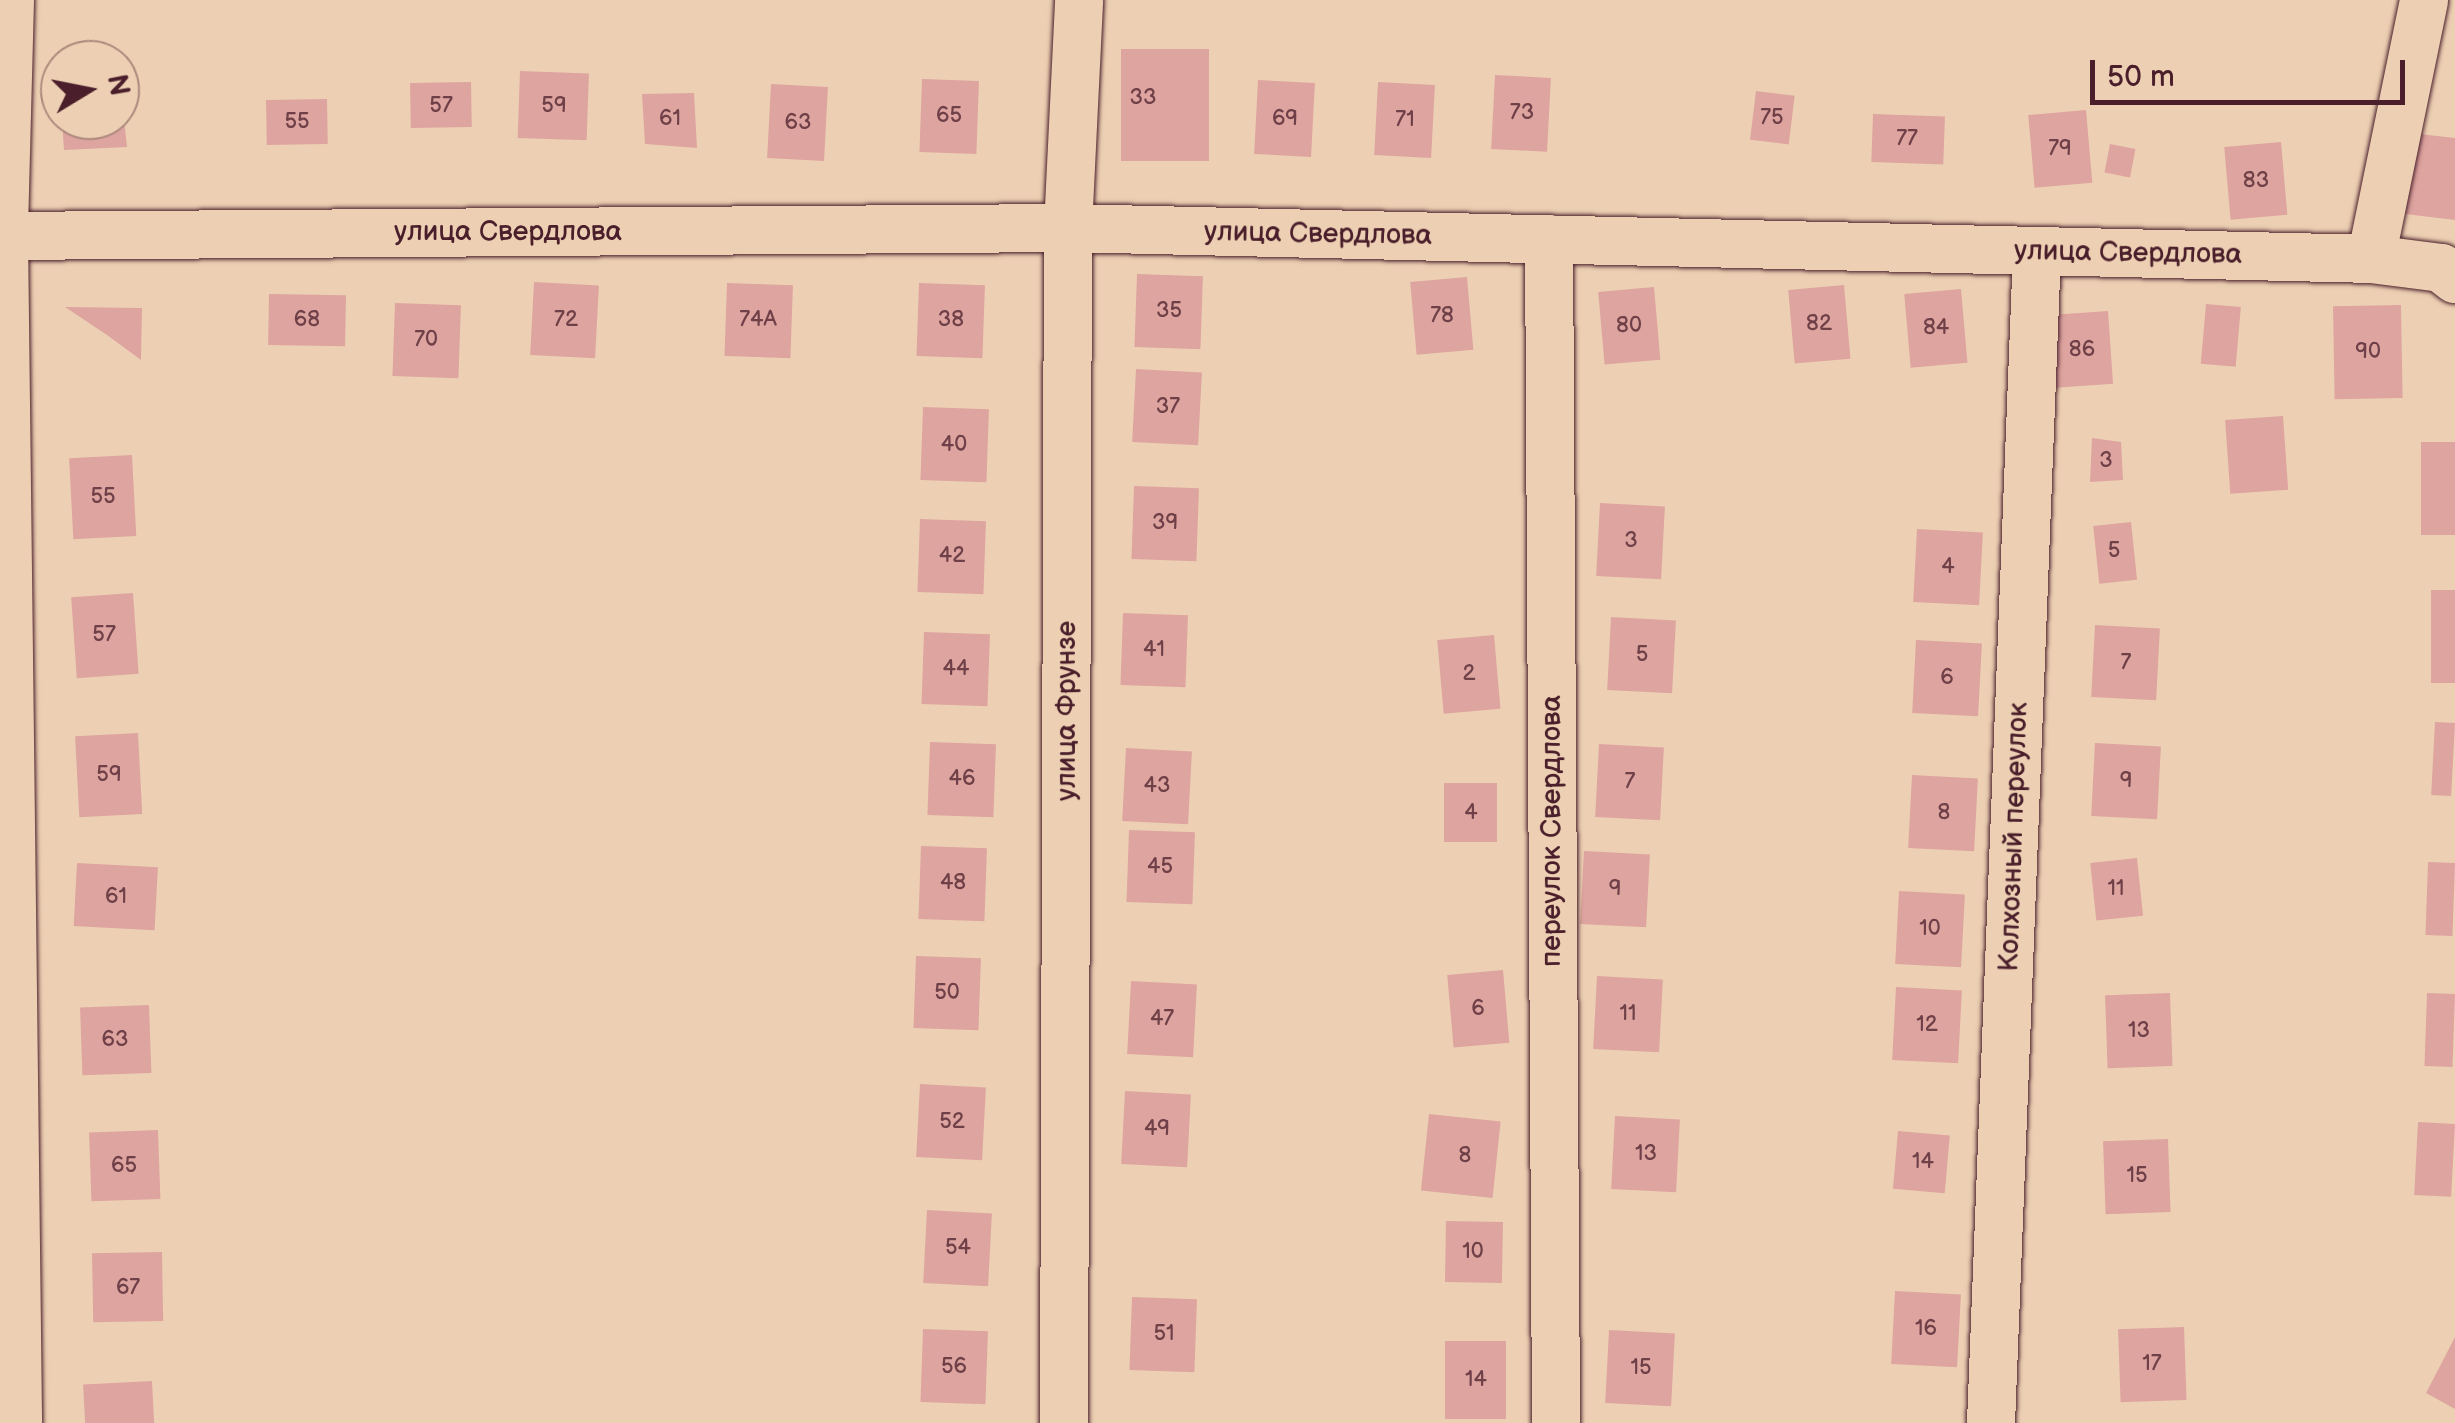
<!DOCTYPE html>
<meta charset="utf-8">
<style>
body{margin:0}
#map{position:relative;width:2455px;height:1423px;overflow:hidden;background:#edd0b3;font-family:"Balsamiq Sans",sans-serif}
div>[style]{position:absolute}
.building>*{inset:0;background:#dea49f;transform-origin:0 0}
.roads{filter:drop-shadow(0 0 2px #4a1f2b) drop-shadow(0 0 2px #4a1f2b)}
.minor>*{height:48px;margin:-24px;padding:0 24px;transform-origin:24px;border-radius:24px;background:#edd0b3}
span{translate:-50% -50%;white-space:nowrap;text-align:center;line-height:1.15;-webkit-text-stroke:10px #edd0b3;paint-order:stroke}
.number-label{font-size:22px;color:#6f4048}
.number-label span{-webkit-text-stroke-width:0}
.street-label{font-size:28px;color:#4a1f2b}
.north{position:absolute;left:40px;top:40px;width:100px;height:100px;box-sizing:border-box;background:#edd0b3;border:2px solid #ac897d;border-radius:50%;rotate:80deg;font-size:28px;font-weight:700;line-height:40px;text-align:center;color:#4a1f2b}
.north::after{content:'';display:block;margin:auto;width:35px;height:45px;background:#4a1f2b;clip-path:polygon(50% 0,100% 100%,50% 72%,0 100%)}
.scale{position:absolute;left:2090px;top:60px;width:315px;height:45px;box-sizing:border-box;border:5px solid #4a1f2b;border-top:0;padding-left:12px;font-size:30px;line-height:35px;white-space:nowrap;color:#4a1f2b;-webkit-text-stroke:8px #edd0b3;paint-order:stroke}
</style>
<div id="map">
<div class="building">
<div style="left:1121px;top:49px;width:88px;height:112px"></div>
<div style="left:520px;top:71px;width:69px;height:67px;rotate:2deg"></div>
<div style="left:1495px;top:75px;width:56px;height:74px;rotate:3deg"></div>
<div style="left:922px;top:79px;width:57px;height:73px;rotate:2deg"></div>
<div style="clip-path:polygon(120px 80px,127px 147px,64px 150px,62px 120px,120px 120px)"></div>
<div style="left:1258px;top:80px;width:57px;height:74px;rotate:3deg"></div>
<div style="left:471px;top:82px;width:45px;height:61px;rotate:89deg"></div>
<div style="left:1378px;top:82px;width:57px;height:73px;rotate:3deg"></div>
<div style="left:771px;top:84px;width:57px;height:74px;rotate:3deg"></div>
<div style="left:1756px;top:91px;width:39px;height:49px;rotate:7deg"></div>
<div style="clip-path:polygon(694px 93px,697px 148px,645px 144px,642px 94px)"></div>
<div style="left:327px;top:99px;width:45px;height:61px;rotate:89deg"></div>
<div style="left:2086px;top:110px;width:73px;height:58px;rotate:85deg"></div>
<div style="left:1873px;top:114px;width:72px;height:48px;rotate:2deg"></div>
<div style="clip-path:polygon(2411px 133px,2455px 138px,2455px 220px,2405px 214px)"></div>
<div style="left:2281px;top:142px;width:73px;height:57px;rotate:85deg"></div>
<div style="left:2110px;top:144px;width:26px;height:29px;rotate:11deg"></div>
<div style="left:1137px;top:274px;width:66px;height:73px;rotate:2deg"></div>
<div style="left:1467px;top:277px;width:73px;height:57px;rotate:85deg"></div>
<div style="left:534px;top:282px;width:65px;height:73px;rotate:3deg"></div>
<div style="left:727px;top:283px;width:66px;height:73px;rotate:2deg"></div>
<div style="left:919px;top:283px;width:66px;height:73px;rotate:2deg"></div>
<div style="left:1844px;top:285px;width:74px;height:56px;rotate:85deg"></div>
<div style="left:1654px;top:287px;width:73px;height:56px;rotate:85deg"></div>
<div style="left:1961px;top:289px;width:74px;height:57px;rotate:85deg"></div>
<div style="left:269px;top:294px;width:77px;height:51px;rotate:1deg"></div>
<div style="left:395px;top:303px;width:66px;height:73px;rotate:2deg"></div>
<div style="left:2206px;top:304px;width:35px;height:60px;rotate:5deg"></div>
<div style="left:2401px;top:305px;width:93px;height:68px;rotate:89deg"></div>
<div style="clip-path:polygon(65px 307px,142px 308px,141px 360px,107px 335px)"></div>
<div style="left:2108px;top:311px;width:73px;height:58px;rotate:86deg"></div>
<div style="left:1136px;top:369px;width:66px;height:73px;rotate:3deg"></div>
<div style="left:923px;top:407px;width:66px;height:73px;rotate:2deg"></div>
<div style="left:2283px;top:416px;width:74px;height:58px;rotate:86deg"></div>
<div style="clip-path:polygon(2092px 438px,2121px 442px,2123px 480px,2090px 482px)"></div>
<div style="left:2455px;top:442px;width:93px;height:34px;rotate:90deg"></div>
<div style="left:132px;top:455px;width:81px;height:63px;rotate:87deg"></div>
<div style="left:1134px;top:486px;width:65px;height:73px;rotate:2deg"></div>
<div style="left:1600px;top:503px;width:65px;height:73px;rotate:3deg"></div>
<div style="left:920px;top:519px;width:66px;height:73px;rotate:2deg"></div>
<div style="left:2131px;top:522px;width:58px;height:38px;rotate:84deg"></div>
<div style="left:1917px;top:529px;width:66px;height:73px;rotate:3deg"></div>
<div style="left:2431px;top:590px;width:24px;height:93px"></div>
<div style="left:133px;top:593px;width:81px;height:62px;rotate:86deg"></div>
<div style="left:1123px;top:613px;width:65px;height:72px;rotate:2deg"></div>
<div style="left:1611px;top:617px;width:65px;height:73px;rotate:3deg"></div>
<div style="left:2095px;top:625px;width:65px;height:72px;rotate:3deg"></div>
<div style="left:924px;top:632px;width:66px;height:72px;rotate:2deg"></div>
<div style="left:1494px;top:635px;width:74px;height:57px;rotate:85deg"></div>
<div style="left:1916px;top:640px;width:66px;height:73px;rotate:3deg"></div>
<div style="left:2435px;top:722px;width:20px;height:73px;rotate:3deg"></div>
<div style="left:138px;top:733px;width:81px;height:63px;rotate:87deg"></div>
<div style="left:930px;top:742px;width:66px;height:73px;rotate:2deg"></div>
<div style="left:2095px;top:743px;width:66px;height:73px;rotate:3deg"></div>
<div style="left:1599px;top:744px;width:65px;height:73px;rotate:3deg"></div>
<div style="left:1126px;top:748px;width:66px;height:73px;rotate:3deg"></div>
<div style="left:1912px;top:775px;width:66px;height:73px;rotate:3deg"></div>
<div style="left:1444px;top:783px;width:53px;height:59px"></div>
<div style="left:1129px;top:830px;width:66px;height:72px;rotate:2deg"></div>
<div style="left:921px;top:846px;width:66px;height:73px;rotate:2deg"></div>
<div style="left:1584px;top:851px;width:66px;height:73px;rotate:3deg"></div>
<div style="left:2137px;top:858px;width:58px;height:47px;rotate:84deg"></div>
<div style="left:2428px;top:862px;width:27px;height:73px;rotate:2deg"></div>
<div style="left:77px;top:863px;width:81px;height:63px;rotate:3deg"></div>
<div style="left:1899px;top:891px;width:66px;height:73px;rotate:3deg"></div>
<div style="left:916px;top:956px;width:65px;height:72px;rotate:2deg"></div>
<div style="left:1503px;top:970px;width:73px;height:56px;rotate:85deg"></div>
<div style="left:1597px;top:976px;width:66px;height:73px;rotate:3deg"></div>
<div style="left:1131px;top:981px;width:66px;height:73px;rotate:3deg"></div>
<div style="left:1896px;top:987px;width:66px;height:73px;rotate:3deg"></div>
<div style="left:2170px;top:993px;width:73px;height:65px;rotate:88deg"></div>
<div style="left:2427px;top:993px;width:28px;height:73px;rotate:2deg"></div>
<div style="left:149px;top:1005px;width:68px;height:69px;rotate:88deg"></div>
<div style="left:920px;top:1084px;width:66px;height:73px;rotate:3deg"></div>
<div style="left:1125px;top:1091px;width:66px;height:73px;rotate:3deg"></div>
<div style="left:1429px;top:1114px;width:72px;height:77px;rotate:6deg"></div>
<div style="left:1615px;top:1116px;width:65px;height:73px;rotate:3deg"></div>
<div style="left:2418px;top:1122px;width:37px;height:73px;rotate:3deg"></div>
<div style="left:158px;top:1130px;width:69px;height:69px;rotate:88deg"></div>
<div style="left:1898px;top:1131px;width:52px;height:58px;rotate:5deg"></div>
<div style="left:2168px;top:1139px;width:73px;height:65px;rotate:88deg"></div>
<div style="left:927px;top:1210px;width:65px;height:73px;rotate:3deg"></div>
<div style="left:1446px;top:1221px;width:57px;height:61px;rotate:1deg"></div>
<div style="left:162px;top:1252px;width:69px;height:70px;rotate:89deg"></div>
<div style="left:1895px;top:1291px;width:66px;height:73px;rotate:3deg"></div>
<div style="left:1132px;top:1297px;width:65px;height:73px;rotate:2deg"></div>
<div style="left:2184px;top:1327px;width:73px;height:66px;rotate:88deg"></div>
<div style="left:923px;top:1329px;width:65px;height:73px;rotate:2deg"></div>
<div style="left:1609px;top:1330px;width:66px;height:73px;rotate:3deg"></div>
<div style="clip-path:polygon(2455px 1337px,2455px 1409px,2426px 1393px)"></div>
<div style="left:1445px;top:1341px;width:61px;height:78px"></div>
<div style="left:152px;top:1381px;width:42px;height:69px;rotate:87deg"></div>
</div>
<div class="roads">
<div class="minor">
<div style="left:10px;top:0;width:236px;rotate:91.5deg"></div>
<div style="left:4px;top:236px;width:1187px;rotate:89.32deg"></div>
<div style="left:0;top:236px;width:1068px;rotate:-0.43deg"></div>
<div style="left:1068px;top:228px;width:1303px;rotate:1.36deg"></div>
<div style="left:2371px;top:259px;width:71px;rotate:7.3deg"></div>
<div style="left:2441px;top:268px;width:18px;rotate:38deg"></div>
<div style="left:1549px;top:239px;width:1184px;rotate:89.66deg"></div>
<div style="left:2371px;top:259px;width:264px;rotate:-78.4deg"></div>
<div style="left:1064px;top:1423px;width:1195px;rotate:-89.81deg"></div>
<div style="left:1068px;top:228px;width:228px;rotate:-87.2deg"></div>
<div style="left:1991px;top:1423px;width:1173px;rotate:-87.75deg"></div>
</div>
</div>
<div class="number-label">
<span style="left:1143px;top:98px">33</span>
<span style="left:441px;top:106px">57</span>
<span style="left:554px;top:106px">59</span>
<span style="left:1522px;top:113px">73</span>
<span style="left:949px;top:116px">65</span>
<span style="left:1772px;top:118px">75</span>
<span style="left:670px;top:119px">61</span>
<span style="left:1285px;top:119px">69</span>
<span style="left:1405px;top:120px">71</span>
<span style="left:297px;top:122px">55</span>
<span style="left:798px;top:123px">63</span>
<span style="left:1907px;top:139px">77</span>
<span style="left:2060px;top:149px">79</span>
<span style="left:2256px;top:181px">83</span>
<span style="left:1169px;top:311px">35</span>
<span style="left:1442px;top:316px">78</span>
<span style="left:307px;top:320px">68</span>
<span style="left:566px;top:320px">72</span>
<span style="left:758px;top:320px">74А</span>
<span style="left:951px;top:320px">38</span>
<span style="left:1819px;top:324px">82</span>
<span style="left:1629px;top:326px">80</span>
<span style="left:1936px;top:328px">84</span>
<span style="left:426px;top:340px">70</span>
<span style="left:2082px;top:350px">86</span>
<span style="left:2368px;top:352px">90</span>
<span style="left:1168px;top:407px">37</span>
<span style="left:954px;top:445px">40</span>
<span style="left:2106px;top:461px">3</span>
<span style="left:103px;top:497px">55</span>
<span style="left:1165px;top:523px">39</span>
<span style="left:1631px;top:541px">3</span>
<span style="left:2114px;top:551px">5</span>
<span style="left:952px;top:556px">42</span>
<span style="left:1948px;top:567px">4</span>
<span style="left:104px;top:635px">57</span>
<span style="left:1154px;top:650px">41</span>
<span style="left:1642px;top:655px">5</span>
<span style="left:2126px;top:663px">7</span>
<span style="left:956px;top:669px">44</span>
<span style="left:1469px;top:674px">2</span>
<span style="left:1947px;top:678px">6</span>
<span style="left:109px;top:775px">59</span>
<span style="left:962px;top:779px">46</span>
<span style="left:2126px;top:781px">9</span>
<span style="left:1630px;top:782px">7</span>
<span style="left:1157px;top:786px">43</span>
<span style="left:1471px;top:813px">4</span>
<span style="left:1944px;top:813px">8</span>
<span style="left:1160px;top:867px">45</span>
<span style="left:953px;top:883px">48</span>
<span style="left:1615px;top:889px">9</span>
<span style="left:2116px;top:889px">11</span>
<span style="left:116px;top:897px">61</span>
<span style="left:1930px;top:929px">10</span>
<span style="left:947px;top:993px">50</span>
<span style="left:1478px;top:1009px">6</span>
<span style="left:1628px;top:1014px">11</span>
<span style="left:1162px;top:1019px">47</span>
<span style="left:1927px;top:1025px">12</span>
<span style="left:2139px;top:1031px">13</span>
<span style="left:115px;top:1040px">63</span>
<span style="left:952px;top:1122px">52</span>
<span style="left:1157px;top:1129px">49</span>
<span style="left:1646px;top:1154px">13</span>
<span style="left:1465px;top:1156px">8</span>
<span style="left:1923px;top:1162px">14</span>
<span style="left:124px;top:1166px">65</span>
<span style="left:2137px;top:1176px">15</span>
<span style="left:958px;top:1248px">54</span>
<span style="left:1473px;top:1252px">10</span>
<span style="left:128px;top:1288px">67</span>
<span style="left:1926px;top:1329px">16</span>
<span style="left:1164px;top:1334px">51</span>
<span style="left:2152px;top:1364px">17</span>
<span style="left:954px;top:1367px">56</span>
<span style="left:1641px;top:1368px">15</span>
<span style="left:1476px;top:1380px">14</span>
</div>
<div class="street-label">
<span style="left:508px;top:232px">улица Свердлова</span>
<span style="left:1318px;top:234px;rotate:1deg">улица Свердлова</span>
<span style="left:2128px;top:253px;rotate:1deg">улица Свердлова</span>
<span style="left:1067px;top:711px;rotate:-90deg">улица Фрунзе</span>
<span style="left:1552px;top:831px;rotate:-90deg">переулок Свердлова</span>
<span style="left:2014px;top:837px;rotate:-88deg">Колхозный переулок</span>
</div>
<div class="north">N</div>
<div class="scale">50 m</div>
</div>
